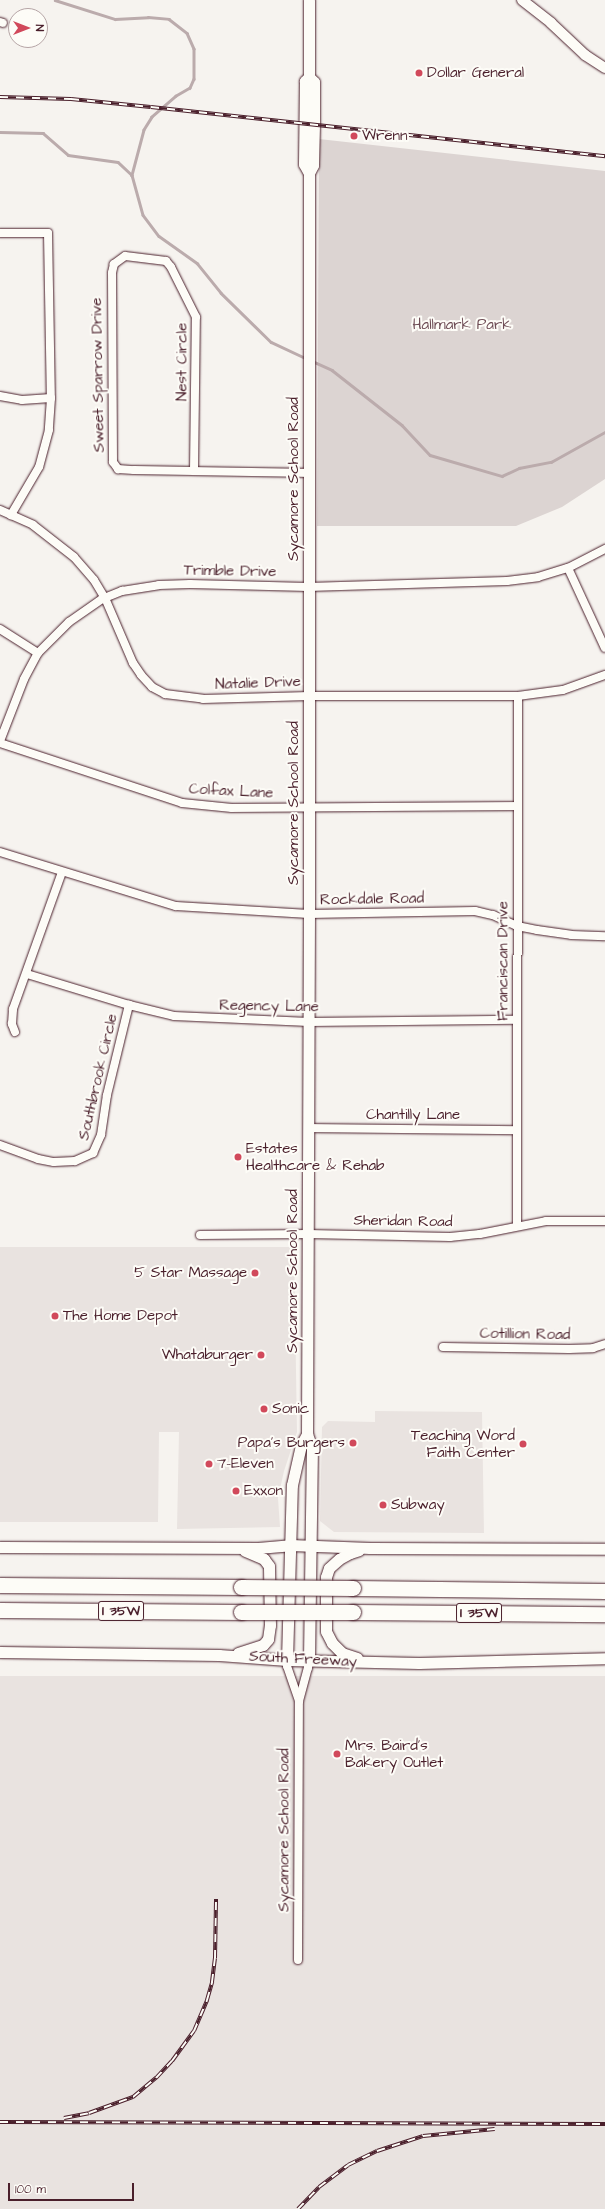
<!DOCTYPE html>
<meta charset="utf-8">
<style>
body{margin:0}
#map{position:relative;width:605px;height:2209px;overflow:hidden;background:#f6f3ef;font-family:"Architects Daughter",sans-serif}
div>[style]{position:absolute}
.built>*{inset:0;background:#e9e3e0;transform-origin:0 0}
.green>*{inset:0;background:#dcd4d2}
.stream>*{height:2.5px;margin:-1.25px;padding:0 1.25px;transform-origin:1.25px;border-radius:1.25px;background:#bbabac}
.roads{filter:drop-shadow(0 0 1px #4a1f2b) drop-shadow(0 0 1px #4a1f2b)}
.minor>*{height:8px;margin:-4px;padding:0 4px;transform-origin:4px;border-radius:4px;background:#fdfcf7}
.tertiary>*{height:10px;margin:-5px;padding:0 5px;transform-origin:5px;border-radius:5px;background:#fdfcf7}
.secondary>*{height:11px;margin:-5.5px;padding:0 5.5px;transform-origin:5.5px;border-radius:5.5px;background:#fdfcf7}
.motorway>*{height:15px;margin:-7.5px;padding:0 7.5px;transform-origin:7.5px;border-radius:7.5px;background:#fdfcf7}
.rail>*{height:4px;margin-top:-2px;transform-origin:0;background:repeating-linear-gradient(90deg,#fdfcf7 0 8px,#4a1f2b 0 16px);box-sizing:border-box;border-block:1px solid #4a1f2b}
.bridges{filter:drop-shadow(0 0 1px #4a1f2b) drop-shadow(0 0 1px #4a1f2b)}
.motorway-bridge>*{height:15px;margin:-7.5px;padding:0 7.5px;transform-origin:7.5px;border-radius:7.5px;background:#fdfcf7}
.dots>*{width:11px;height:11px;translate:-50% -50%;box-sizing:border-box;border:2px solid #fdfcf7;border-radius:50%}
span{translate:-50% -50%;white-space:nowrap;text-align:center;line-height:1.15;-webkit-text-stroke:4px #fdfcf7;paint-order:stroke}
.shield-label span{padding:1px 3px;background:#fdfcf7;border:1px solid;border-radius:3px;-webkit-text-stroke-width:0}
.shield-label{font-size:14px;color:#4a1f2b;font-weight:700}
.poi-label{font-size:15px;color:#4a1f2b}
.left{translate:0 -50%;text-align:left}
.right{translate:-100% -50%;text-align:right}
.park-label{font-size:15px;color:#6e4c55}
.street-label{font-size:15px;color:#4a1f2b}
.north{position:absolute;left:8px;top:8px;width:40px;height:40px;box-sizing:border-box;background:#fdfcf7;border:1px solid #b5a4a5;border-radius:50%;rotate:90deg;font-size:11px;font-weight:700;line-height:16px;text-align:center;color:#4a1f2b}
.north::after{content:'';display:block;margin:auto;width:14px;height:18px;background:#d1495b;clip-path:polygon(50% 0,100% 100%,50% 72%,0 100%)}
.scale{position:absolute;left:8px;top:2183px;width:126px;height:18px;box-sizing:border-box;border:2px solid #4a1f2b;border-top:0;padding-left:5px;font-size:12px;line-height:14px;white-space:nowrap;color:#4a1f2b;-webkit-text-stroke:3px #fdfcf7;paint-order:stroke}
</style>
<div id="map">
<div class="built">
<div style="clip-path:polygon(0 1247px,294px 1247px,297px 1432px,284px 1471px,278px 1498px,280px 1527px,177px 1529px,179px 1432px,159px 1432px,158px 1522px,0 1522px)"></div>
<div style="clip-path:polygon(375px 1411px,482px 1412px,484px 1533px,334px 1532px,320px 1521px,322px 1427px,328px 1421px,375px 1422px)"></div>
<div style="left:0;top:1676px;width:605px;height:533px"></div>
</div>
<div class="green">
<div style="clip-path:polygon(319px 139px,605px 171px,605px 479px,562px 507px,516px 526px,317px 526px)"></div>
</div>
<div class="stream">
<div style="left:55px;top:0;width:63px;rotate:17.6deg"></div>
<div style="left:115px;top:19px;width:33px;rotate:-3deg"></div>
<div style="left:148px;top:17px;width:21px;rotate:5deg"></div>
<div style="left:169px;top:19px;width:23px;rotate:38deg"></div>
<div style="left:187px;top:33px;width:17px;rotate:66deg"></div>
<div style="left:194px;top:49px;width:30px;rotate:90deg"></div>
<div style="left:194px;top:79px;width:10px;rotate:114deg"></div>
<div style="left:190px;top:88px;width:16px;rotate:150deg"></div>
<div style="left:176px;top:96px;width:32px;rotate:139deg"></div>
<div style="left:152px;top:117px;width:15px;rotate:122deg"></div>
<div style="left:144px;top:130px;width:47px;rotate:104.9deg"></div>
<div style="left:0;top:132px;width:43px;rotate:1.3deg"></div>
<div style="left:43px;top:133px;width:33px;rotate:41deg"></div>
<div style="left:68px;top:155px;width:50px;rotate:8deg"></div>
<div style="left:118px;top:162px;width:19px;rotate:43deg"></div>
<div style="left:132px;top:175px;width:41px;rotate:74.6deg"></div>
<div style="left:143px;top:215px;width:26px;rotate:53deg"></div>
<div style="left:159px;top:236px;width:47px;rotate:35.4deg"></div>
<div style="left:197px;top:263px;width:38px;rotate:51deg"></div>
<div style="left:221px;top:293px;width:70px;rotate:44.4deg"></div>
<div style="left:271px;top:342px;width:38px;rotate:25deg"></div>
<div style="left:312px;top:361px;width:22px;rotate:24deg"></div>
<div style="left:332px;top:370px;width:89px;rotate:38.2deg"></div>
<div style="left:402px;top:425px;width:41px;rotate:47deg"></div>
<div style="left:430px;top:455px;width:75px;rotate:16.3deg"></div>
<div style="left:502px;top:476px;width:19px;rotate:-25deg"></div>
<div style="left:519px;top:468px;width:33px;rotate:-11deg"></div>
<div style="left:551px;top:462px;width:62px;rotate:-29.1deg"></div>
</div>
<div class="roads">
<div class="minor">
<div style="left:0;top:22px;width:3px;rotate:18deg"></div>
<div style="left:0;top:233px;width:48px"></div>
<div style="left:48px;top:233px;width:165px;rotate:89deg"></div>
<div style="left:51px;top:398px;width:32px;rotate:94deg"></div>
<div style="left:49px;top:430px;width:38px;rotate:105deg"></div>
<div style="left:39px;top:467px;width:56px;rotate:120.3deg"></div>
<div style="left:0;top:396px;width:22px;rotate:10deg"></div>
<div style="left:22px;top:400px;width:29px;rotate:-4deg"></div>
<div style="left:194px;top:471px;width:154px;rotate:-89.3deg"></div>
<div style="left:196px;top:317px;width:56px;rotate:-116.6deg"></div>
<div style="left:171px;top:267px;width:8px;rotate:-130deg"></div>
<div style="left:166px;top:261px;width:41px;rotate:-173deg"></div>
<div style="left:125px;top:256px;width:14px;rotate:144deg"></div>
<div style="left:114px;top:264px;width:9px;rotate:103deg"></div>
<div style="left:112px;top:273px;width:189px;rotate:89.7deg"></div>
<div style="left:113px;top:462px;width:9px;rotate:54deg"></div>
<div style="left:118px;top:469px;width:16px;rotate:4deg"></div>
<div style="left:134px;top:470px;width:60px;rotate:1deg"></div>
<div style="left:194px;top:471px;width:115px;rotate:1deg"></div>
<div style="left:0;top:510px;width:36px;rotate:24deg"></div>
<div style="left:33px;top:525px;width:52px;rotate:38deg"></div>
<div style="left:74px;top:557px;width:30px;rotate:49deg"></div>
<div style="left:94px;top:580px;width:21px;rotate:59deg"></div>
<div style="left:105px;top:598px;width:71px;rotate:66.7deg"></div>
<div style="left:133px;top:663px;width:14px;rotate:56deg"></div>
<div style="left:141px;top:675px;width:16px;rotate:47deg"></div>
<div style="left:152px;top:687px;width:15px;rotate:28deg"></div>
<div style="left:165px;top:694px;width:38px;rotate:7deg"></div>
<div style="left:203px;top:699px;width:106px;rotate:-1.6deg"></div>
<div style="left:309px;top:696px;width:209px"></div>
<div style="left:518px;top:696px;width:45px;rotate:-7.6deg"></div>
<div style="left:563px;top:690px;width:45px;rotate:-19.7deg"></div>
<div style="left:568px;top:568px;width:88px;rotate:65.2deg"></div>
<div style="left:0;top:629px;width:45px;rotate:32.3deg"></div>
<div style="left:0;top:741px;width:66px;rotate:-68.8deg"></div>
<div style="left:24px;top:679px;width:30px;rotate:-62deg"></div>
<div style="left:38px;top:653px;width:44px;rotate:-45deg"></div>
<div style="left:69px;top:622px;width:40px;rotate:-34.9deg"></div>
<div style="left:102px;top:599px;width:22px;rotate:-22deg"></div>
<div style="left:122px;top:591px;width:37px;rotate:-9deg"></div>
<div style="left:159px;top:585px;width:31px;rotate:-2deg"></div>
<div style="left:190px;top:584px;width:118px;rotate:1.5deg"></div>
<div style="left:308px;top:587px;width:199px;rotate:-1.7deg"></div>
<div style="left:507px;top:581px;width:31px;rotate:-7deg"></div>
<div style="left:538px;top:577px;width:31px;rotate:-17deg"></div>
<div style="left:568px;top:568px;width:42px;rotate:-27.2deg"></div>
<div style="left:0;top:743px;width:192px;rotate:18.2deg"></div>
<div style="left:182px;top:803px;width:50px;rotate:5.7deg"></div>
<div style="left:232px;top:808px;width:286px;rotate:-0.4deg"></div>
<div style="left:0;top:852px;width:184px;rotate:17.1deg"></div>
<div style="left:176px;top:906px;width:133px;rotate:3.4deg"></div>
<div style="left:309px;top:914px;width:166px;rotate:-1deg"></div>
<div style="left:475px;top:911px;width:18px;rotate:13deg"></div>
<div style="left:493px;top:915px;width:26px;rotate:25deg"></div>
<div style="left:517px;top:926px;width:20px;rotate:11deg"></div>
<div style="left:537px;top:930px;width:34px;rotate:8deg"></div>
<div style="left:571px;top:935px;width:34px;rotate:2deg"></div>
<div style="left:27px;top:974px;width:107px;rotate:16.9deg"></div>
<div style="left:129px;top:1005px;width:46px;rotate:13.7deg"></div>
<div style="left:174px;top:1016px;width:135px;rotate:2.5deg"></div>
<div style="left:309px;top:1022px;width:208px;rotate:-0.6deg"></div>
<div style="left:15px;top:1032px;width:9px;rotate:-111deg"></div>
<div style="left:12px;top:1024px;width:15px;rotate:-86deg"></div>
<div style="left:13px;top:1009px;width:145px;rotate:-70.3deg"></div>
<div style="left:309px;top:1128px;width:208px;rotate:0.6deg"></div>
<div style="left:0;top:1145px;width:40px;rotate:20.2deg"></div>
<div style="left:38px;top:1159px;width:16px;rotate:11deg"></div>
<div style="left:54px;top:1162px;width:21px;rotate:-3deg"></div>
<div style="left:75px;top:1161px;width:20px;rotate:-24deg"></div>
<div style="left:93px;top:1153px;width:20px;rotate:-66deg"></div>
<div style="left:101px;top:1135px;width:40px;rotate:-81.5deg"></div>
<div style="left:107px;top:1095px;width:93px;rotate:-76.3deg"></div>
<div style="left:517px;top:1226px;width:530px;rotate:-89.89deg"></div>
<div style="left:200px;top:1235px;width:108px;rotate:-0.5deg"></div>
<div style="left:308px;top:1234px;width:142px;rotate:1.2deg"></div>
<div style="left:450px;top:1237px;width:30px;rotate:-6deg"></div>
<div style="left:480px;top:1234px;width:67px;rotate:-11.1deg"></div>
<div style="left:546px;top:1221px;width:59px"></div>
<div style="left:443px;top:1347px;width:126px;rotate:0.9deg"></div>
<div style="left:569px;top:1349px;width:24px;rotate:-2deg"></div>
<div style="left:593px;top:1348px;width:13px;rotate:-18deg"></div>
<div style="left:287px;top:1660px;width:6px;rotate:90deg"></div>
<div style="left:287px;top:1666px;width:37px;rotate:71deg"></div>
<div style="left:298px;top:1960px;width:259px;rotate:-89.8deg"></div>
<div style="left:299px;top:1701px;width:34px;rotate:-75deg"></div>
<div style="left:308px;top:1668px;width:8px;rotate:-83deg"></div>
</div>
<div class="tertiary">
<div style="left:522px;top:0;width:37px;rotate:38deg"></div>
<div style="left:551px;top:23px;width:47px;rotate:43.3deg"></div>
<div style="left:585px;top:55px;width:24px;rotate:33deg"></div>
</div>
<div class="secondary">
<div style="left:309px;top:77px;width:6px;rotate:135deg"></div>
<div style="left:305px;top:81px;width:83px;rotate:90.7deg"></div>
<div style="left:304px;top:164px;width:10px;rotate:61deg"></div>
<div style="left:0;top:1547px;width:258px;rotate:0.2deg"></div>
<div style="left:258px;top:1548px;width:32px;rotate:-5deg"></div>
<div style="left:290px;top:1545px;width:80px;rotate:2.1deg"></div>
<div style="left:370px;top:1548px;width:235px;rotate:0.2deg"></div>
<div style="left:0;top:1652px;width:219px;rotate:0.8deg"></div>
<div style="left:219px;top:1655px;width:68px;rotate:4.2deg"></div>
<div style="left:287px;top:1660px;width:132px;rotate:1.3deg"></div>
<div style="left:419px;top:1663px;width:186px;rotate:-1.5deg"></div>
<div style="left:238px;top:1653px;width:26px;rotate:-18deg"></div>
<div style="left:263px;top:1645px;width:8px;rotate:-50deg"></div>
<div style="left:268px;top:1639px;width:14px;rotate:-82deg"></div>
<div style="left:270px;top:1625px;width:59px;rotate:-91deg"></div>
<div style="left:269px;top:1566px;width:9px;rotate:-126deg"></div>
<div style="left:264px;top:1559px;width:21px;rotate:-157deg"></div>
<div style="left:357px;top:1658px;width:16px;rotate:-162deg"></div>
<div style="left:342px;top:1653px;width:14px;rotate:-135deg"></div>
<div style="left:332px;top:1643px;width:13px;rotate:-117deg"></div>
<div style="left:326px;top:1631px;width:54px;rotate:-90deg"></div>
<div style="left:326px;top:1577px;width:9px;rotate:-72deg"></div>
<div style="left:329px;top:1568px;width:13px;rotate:-42deg"></div>
<div style="left:339px;top:1559px;width:13px;rotate:-29deg"></div>
<div style="left:350px;top:1553px;width:9px;rotate:-18deg"></div>
<div style="left:287px;top:1660px;width:175px;rotate:-88.4deg"></div>
<div style="left:292px;top:1485px;width:41px;rotate:-77.3deg"></div>
<div style="left:301px;top:1445px;width:13px;rotate:-61deg"></div>
<div style="left:309px;top:1660px;width:212px;rotate:-89.2deg"></div>
<div style="left:312px;top:1448px;width:15px;rotate:-110deg"></div>
<div style="left:307px;top:1434px;width:520px;rotate:-89.78deg"></div>
<div style="left:309px;top:914px;width:741px;rotate:-90deg"></div>
<div style="left:309px;top:173px;width:9px;rotate:-63deg"></div>
<div style="left:313px;top:165px;width:40px;rotate:-88.6deg"></div>
<div style="left:314px;top:125px;width:43px;rotate:-90deg"></div>
<div style="left:314px;top:82px;width:7px;rotate:-135deg"></div>
<div style="left:309px;top:77px;width:77px;rotate:-90deg"></div>
</div>
<div class="motorway">
<div style="left:0;top:1585px;width:241px;rotate:0.5deg"></div>
<div style="left:353px;top:1588px;width:252px;rotate:0.7deg"></div>
<div style="left:0;top:1610px;width:241px;rotate:0.5deg"></div>
<div style="left:353px;top:1612px;width:252px;rotate:0.5deg"></div>
</div>
</div>
<div class="rail">
<div style="left:0;top:97px;width:71px;rotate:1.6deg"></div>
<div style="left:71px;top:99px;width:80px;rotate:5.7deg"></div>
<div style="left:151px;top:107px;width:457px;rotate:6.2deg"></div>
<div style="left:64px;top:2118px;width:25px;rotate:-11deg"></div>
<div style="left:89px;top:2113px;width:47px;rotate:-20deg"></div>
<div style="left:133px;top:2097px;width:30px;rotate:-40deg"></div>
<div style="left:156px;top:2078px;width:23px;rotate:-47deg"></div>
<div style="left:172px;top:2061px;width:37px;rotate:-54deg"></div>
<div style="left:194px;top:2031px;width:34px;rotate:-67deg"></div>
<div style="left:207px;top:2000px;width:19px;rotate:-74deg"></div>
<div style="left:212px;top:1982px;width:24px;rotate:-83deg"></div>
<div style="left:215px;top:1958px;width:59px;rotate:-89deg"></div>
<div style="left:0;top:2122px;width:605px;rotate:0.19deg"></div>
<div style="left:298px;top:2209px;width:30px;rotate:-46deg"></div>
<div style="left:319px;top:2187px;width:36px;rotate:-37deg"></div>
<div style="left:348px;top:2165px;width:32px;rotate:-26deg"></div>
<div style="left:377px;top:2151px;width:48px;rotate:-18.1deg"></div>
<div style="left:423px;top:2136px;width:72px;rotate:-5.6deg"></div>
</div>
<div class="bridges">
<div class="motorway-bridge">
<div style="left:241px;top:1587px;width:112px;rotate:0.5deg"></div>
<div style="left:241px;top:1612px;width:112px"></div>
</div>
</div>
<div class="dots">
<div style="left:419px;top:73px;background:#d1495b"></div>
<div style="left:354px;top:136px;background:#d1495b"></div>
<div style="left:238px;top:1157px;background:#d1495b"></div>
<div style="left:255px;top:1273px;background:#d1495b"></div>
<div style="left:55px;top:1316px;background:#d1495b"></div>
<div style="left:261px;top:1355px;background:#d1495b"></div>
<div style="left:264px;top:1409px;background:#d1495b"></div>
<div style="left:353px;top:1443px;background:#d1495b"></div>
<div style="left:523px;top:1444px;background:#d1495b"></div>
<div style="left:209px;top:1464px;background:#d1495b"></div>
<div style="left:236px;top:1491px;background:#d1495b"></div>
<div style="left:383px;top:1505px;background:#d1495b"></div>
<div style="left:337px;top:1754px;background:#d1495b"></div>
</div>
<div class="shield-label">
<span style="left:121px;top:1611px">I 35W</span>
<span style="left:479px;top:1613px">I 35W</span>
</div>
<div class="poi-label">
<span class="left" style="left:427px;top:73px">Dollar General</span>
<span class="left" style="left:362px;top:136px">Wrenn</span>
<span class="left" style="left:246px;top:1157px">Estates<br>Healthcare &amp; Rehab</span>
<span class="right" style="left:247px;top:1273px">5 Star Massage</span>
<span class="left" style="left:63px;top:1316px">The Home Depot</span>
<span class="right" style="left:253px;top:1355px">Whataburger</span>
<span class="left" style="left:272px;top:1409px">Sonic</span>
<span class="right" style="left:515px;top:1444px">Teaching Word<br>Faith Center</span>
<span class="right" style="left:345px;top:1443px">Papa's Burgers</span>
<span class="left" style="left:217px;top:1464px">7-Eleven</span>
<span class="left" style="left:244px;top:1491px">Exxon</span>
<span class="left" style="left:391px;top:1505px">Subway</span>
<span class="left" style="left:345px;top:1754px">Mrs. Baird’s<br>Bakery Outlet</span>
</div>
<div class="park-label">
<span style="left:462px;top:325px">Hallmark Park</span>
</div>
<div class="street-label">
<span style="left:182px;top:362px;rotate:-90deg">Nest Circle</span>
<span style="left:98px;top:375px;rotate:-91deg">Sweet Sparrow Drive</span>
<span style="left:294px;top:479px;rotate:-90deg">Sycamore School Road</span>
<span style="left:230px;top:571px;rotate:1deg">Trimble Drive</span>
<span style="left:258px;top:683px;rotate:-2deg">Natalie Drive</span>
<span style="left:231px;top:791px;rotate:3deg">Colfax Lane</span>
<span style="left:294px;top:803px;rotate:-90deg">Sycamore School Road</span>
<span style="left:372px;top:899px;rotate:-1deg">Rockdale Road</span>
<span style="left:503px;top:961px;rotate:-90deg">Franciscan Drive</span>
<span style="left:269px;top:1006px;rotate:1deg">Regency Lane</span>
<span style="left:98px;top:1077px;rotate:-77deg">Southbrook Circle</span>
<span style="left:413px;top:1115px">Chantilly Lane</span>
<span style="left:403px;top:1221px;rotate:1deg">Sheridan Road</span>
<span style="left:293px;top:1271px;rotate:-90deg">Sycamore School Road</span>
<span style="left:525px;top:1334px;rotate:1deg">Cotillion Road</span>
<span style="left:303px;top:1659px;rotate:3deg">South Freeway</span>
<span style="left:284px;top:1830px;rotate:-90deg">Sycamore School Road</span>
</div>
<div class="north">N</div>
<div class="scale">100 m</div>
</div>
